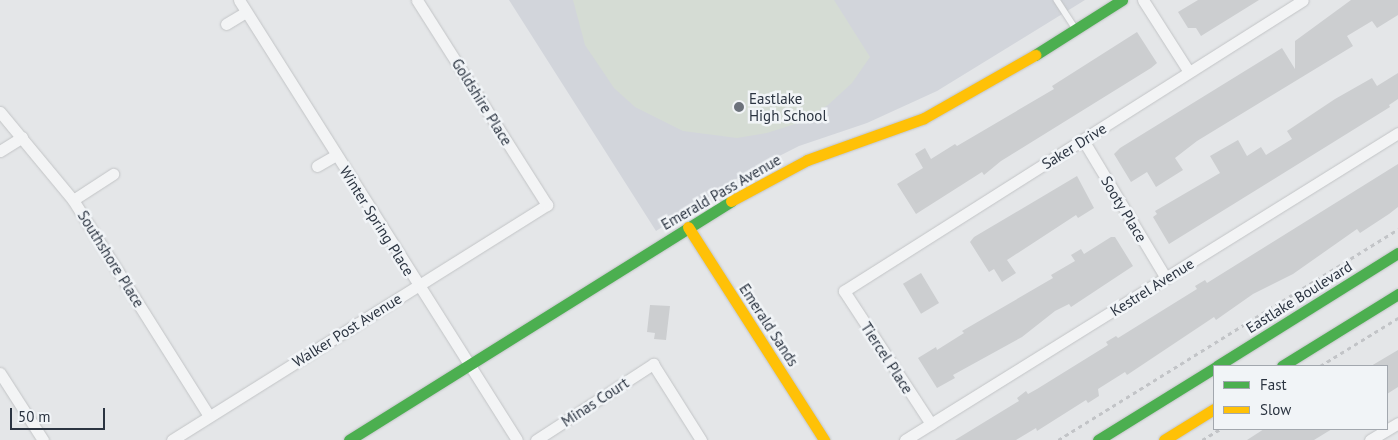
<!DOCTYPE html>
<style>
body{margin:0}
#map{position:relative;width:1398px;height:440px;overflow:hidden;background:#e4e6e8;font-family:"PT Sans",sans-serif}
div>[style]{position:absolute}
.built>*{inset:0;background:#d2d5db}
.green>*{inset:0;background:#d5dcd4}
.building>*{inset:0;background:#ccced0;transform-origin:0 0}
.path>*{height:2.5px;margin-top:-1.25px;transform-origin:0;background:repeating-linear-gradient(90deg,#c2c4c7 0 4px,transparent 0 8px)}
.roads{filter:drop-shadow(0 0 1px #c2c4c6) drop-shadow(0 0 1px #c2c4c6)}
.lane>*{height:5.5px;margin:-2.75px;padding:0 2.75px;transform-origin:2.75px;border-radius:2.75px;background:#f3f4f5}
.street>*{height:11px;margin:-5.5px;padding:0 5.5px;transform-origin:5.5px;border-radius:5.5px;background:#f3f4f5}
.fast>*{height:11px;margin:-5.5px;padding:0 5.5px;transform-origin:5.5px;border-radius:5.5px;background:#4caf50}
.slow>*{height:11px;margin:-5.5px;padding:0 5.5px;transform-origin:5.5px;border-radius:5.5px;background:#ffc107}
.dots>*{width:14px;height:14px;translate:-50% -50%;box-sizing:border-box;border:2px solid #f1f4f7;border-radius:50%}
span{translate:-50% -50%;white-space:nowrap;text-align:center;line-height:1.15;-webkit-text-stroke:5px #f1f4f7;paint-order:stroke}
.poi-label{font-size:15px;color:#2b3441}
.left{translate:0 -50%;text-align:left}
.street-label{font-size:15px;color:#2b3441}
.legend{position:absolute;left:1213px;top:365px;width:175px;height:65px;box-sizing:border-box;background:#f1f4f7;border:1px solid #a2a7ae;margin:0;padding:6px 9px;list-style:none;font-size:15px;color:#2b3441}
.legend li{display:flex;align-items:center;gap:10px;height:25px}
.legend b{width:25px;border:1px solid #a2a7ae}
.scale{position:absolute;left:10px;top:408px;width:95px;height:22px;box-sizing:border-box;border:2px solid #2b3441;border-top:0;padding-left:6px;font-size:15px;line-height:18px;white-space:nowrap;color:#2b3441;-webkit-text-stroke:4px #f1f4f7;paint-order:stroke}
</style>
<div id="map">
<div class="built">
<div style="clip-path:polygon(509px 0,1085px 0,937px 91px,867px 123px,799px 146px,744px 174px,656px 231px)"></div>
</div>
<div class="green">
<div style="clip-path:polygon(573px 0,834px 0,870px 57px,852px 83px,828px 105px,798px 123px,767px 133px,737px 138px,683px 131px,635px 107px,614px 88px,585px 45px)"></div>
</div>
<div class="building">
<div style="clip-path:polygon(1198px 0,1259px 0,1201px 36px,1196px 28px,1188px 28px,1178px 12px)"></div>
<div style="clip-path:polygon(1351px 0,1398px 0,1398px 15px,1377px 28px,1372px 21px,1347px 36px,1353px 46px,1197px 141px,1175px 158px,1183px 170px,1156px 187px,1147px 172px,1131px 182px,1114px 154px,1120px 148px,1282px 48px,1295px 69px,1295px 41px)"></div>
<div style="clip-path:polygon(1137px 32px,1157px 63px,1151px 68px,1001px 161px,984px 175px,982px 172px,916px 214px,897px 184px,923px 168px,915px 154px,925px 148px,931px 159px,955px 144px,957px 146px,1054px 89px,1052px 86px)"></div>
<div style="clip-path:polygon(1398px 73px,1398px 99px,1389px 105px,1390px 107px,1169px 244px,1153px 217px,1157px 214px,1155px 211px,1220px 173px,1210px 156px,1238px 140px,1247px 156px,1261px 147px,1266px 155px,1292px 139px,1287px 131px,1335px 99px,1372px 78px,1377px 86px)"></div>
<div style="clip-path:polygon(1398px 164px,1398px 207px,1389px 214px,1360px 233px,1357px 229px,1293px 274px,1253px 294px,1216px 320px,1214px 317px,1127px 375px,1125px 372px,1098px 389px,1099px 396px,1088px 403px,1086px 400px,1037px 431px,1036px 428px,1016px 440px,955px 440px,1019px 401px,1017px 398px,1026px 391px,1028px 394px,1037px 389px,1108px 345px,1106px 342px,1116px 336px,1118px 338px,1197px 289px,1195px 286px,1205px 280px,1207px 283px)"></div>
<div style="clip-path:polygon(1077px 176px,1094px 208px,1078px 218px,1076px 215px,1007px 260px,1016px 273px,1002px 282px,994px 269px,989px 272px,970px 242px,974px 237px)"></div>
<div style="clip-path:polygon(1111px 237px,1115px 237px,1133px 266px,1071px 307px,1069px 304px,1055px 311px,1022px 337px,953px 375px,955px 378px,937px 388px,918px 358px,936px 347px,937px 350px,964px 333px,962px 331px,1053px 278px,1051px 275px,1075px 261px,1071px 255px,1081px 249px,1084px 254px)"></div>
<div style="left:921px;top:273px;width:35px;height:21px;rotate:59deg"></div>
<div style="clip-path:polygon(650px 305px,670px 306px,666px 340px,654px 339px,655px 333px,647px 332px)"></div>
<div style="clip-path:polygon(1398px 350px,1398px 387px,1387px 394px,1387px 366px,1371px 366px)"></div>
<div style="clip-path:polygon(1264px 429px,1332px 429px,1314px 440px,1247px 440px)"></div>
</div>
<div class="path">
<div style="left:1320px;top:366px;width:92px;rotate:-31.6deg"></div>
<div style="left:1058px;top:440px;width:400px;rotate:-31.8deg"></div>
<div style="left:1202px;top:440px;width:21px;rotate:-31deg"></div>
</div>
<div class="roads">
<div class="lane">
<div style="left:1057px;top:0;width:33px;rotate:57deg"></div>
</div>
<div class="street">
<div style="left:239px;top:0;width:520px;rotate:57.71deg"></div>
<div style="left:1143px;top:0;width:85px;rotate:57.4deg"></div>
<div style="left:226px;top:24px;width:23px;rotate:-31deg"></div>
<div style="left:0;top:112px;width:114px;rotate:50.3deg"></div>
<div style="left:73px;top:200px;width:255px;rotate:57.8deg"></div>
<div style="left:1083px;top:140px;width:161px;rotate:59deg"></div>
<div style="left:0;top:151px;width:26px;rotate:-32deg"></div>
<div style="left:317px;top:166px;width:22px;rotate:-30deg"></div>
<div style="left:73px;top:200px;width:48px;rotate:-33deg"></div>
<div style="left:0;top:373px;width:80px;rotate:57.3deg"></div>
<div style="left:931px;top:424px;width:159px;rotate:-123.2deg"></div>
<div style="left:844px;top:291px;width:543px;rotate:-32.37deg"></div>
<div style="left:172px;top:440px;width:443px;rotate:-32.1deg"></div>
<div style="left:547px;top:205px;width:243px;rotate:-122.4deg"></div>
<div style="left:536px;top:440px;width:140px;rotate:-33deg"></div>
<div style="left:653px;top:364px;width:90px;rotate:57.7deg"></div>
<div style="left:905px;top:440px;width:581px;rotate:-31.91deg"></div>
<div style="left:1370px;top:440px;width:33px;rotate:-31deg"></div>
</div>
<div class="fast">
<div style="left:1035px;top:55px;width:103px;rotate:-32.3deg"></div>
<div style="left:1217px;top:366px;width:213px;rotate:-32deg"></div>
<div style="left:1282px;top:366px;width:137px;rotate:-31.8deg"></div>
<div style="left:349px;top:440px;width:451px;rotate:-32deg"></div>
<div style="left:1098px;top:440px;width:137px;rotate:-31.8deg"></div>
</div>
<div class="slow">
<div style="left:731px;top:201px;width:86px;rotate:-28.3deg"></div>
<div style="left:807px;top:160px;width:124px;rotate:-19.7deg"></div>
<div style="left:924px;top:118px;width:128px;rotate:-29.6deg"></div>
<div style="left:688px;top:227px;width:253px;rotate:57.4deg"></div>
<div style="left:1164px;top:440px;width:59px;rotate:-31.8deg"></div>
</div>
</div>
<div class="dots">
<div style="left:739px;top:107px;background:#6c727b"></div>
</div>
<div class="poi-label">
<span class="left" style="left:749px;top:107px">Eastlake<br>High School</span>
</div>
<div class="street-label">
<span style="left:482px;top:102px;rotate:58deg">Goldshire Place</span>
<span style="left:1074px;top:146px;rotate:-32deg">Saker Drive</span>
<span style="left:721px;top:192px;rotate:-30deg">Emerald Pass Avenue</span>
<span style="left:1124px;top:209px;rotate:59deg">Sooty Place</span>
<span style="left:377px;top:221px;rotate:58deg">Winter Spring Place</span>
<span style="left:111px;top:259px;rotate:58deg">Southshore Place</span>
<span style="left:1152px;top:287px;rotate:-32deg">Kestrel Avenue</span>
<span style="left:1299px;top:297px;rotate:-32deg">Eastlake Boulevard</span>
<span style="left:769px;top:325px;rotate:57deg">Emerald Sands</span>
<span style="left:347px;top:330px;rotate:-32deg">Walker Post Avenue</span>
<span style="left:887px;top:358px;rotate:57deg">Tiercel Place</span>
<span style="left:595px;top:402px;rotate:-33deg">Minas Court</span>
</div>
<ul class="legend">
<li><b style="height:6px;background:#4caf50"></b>Fast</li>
<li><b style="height:6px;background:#ffc107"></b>Slow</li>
</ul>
<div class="scale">50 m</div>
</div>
